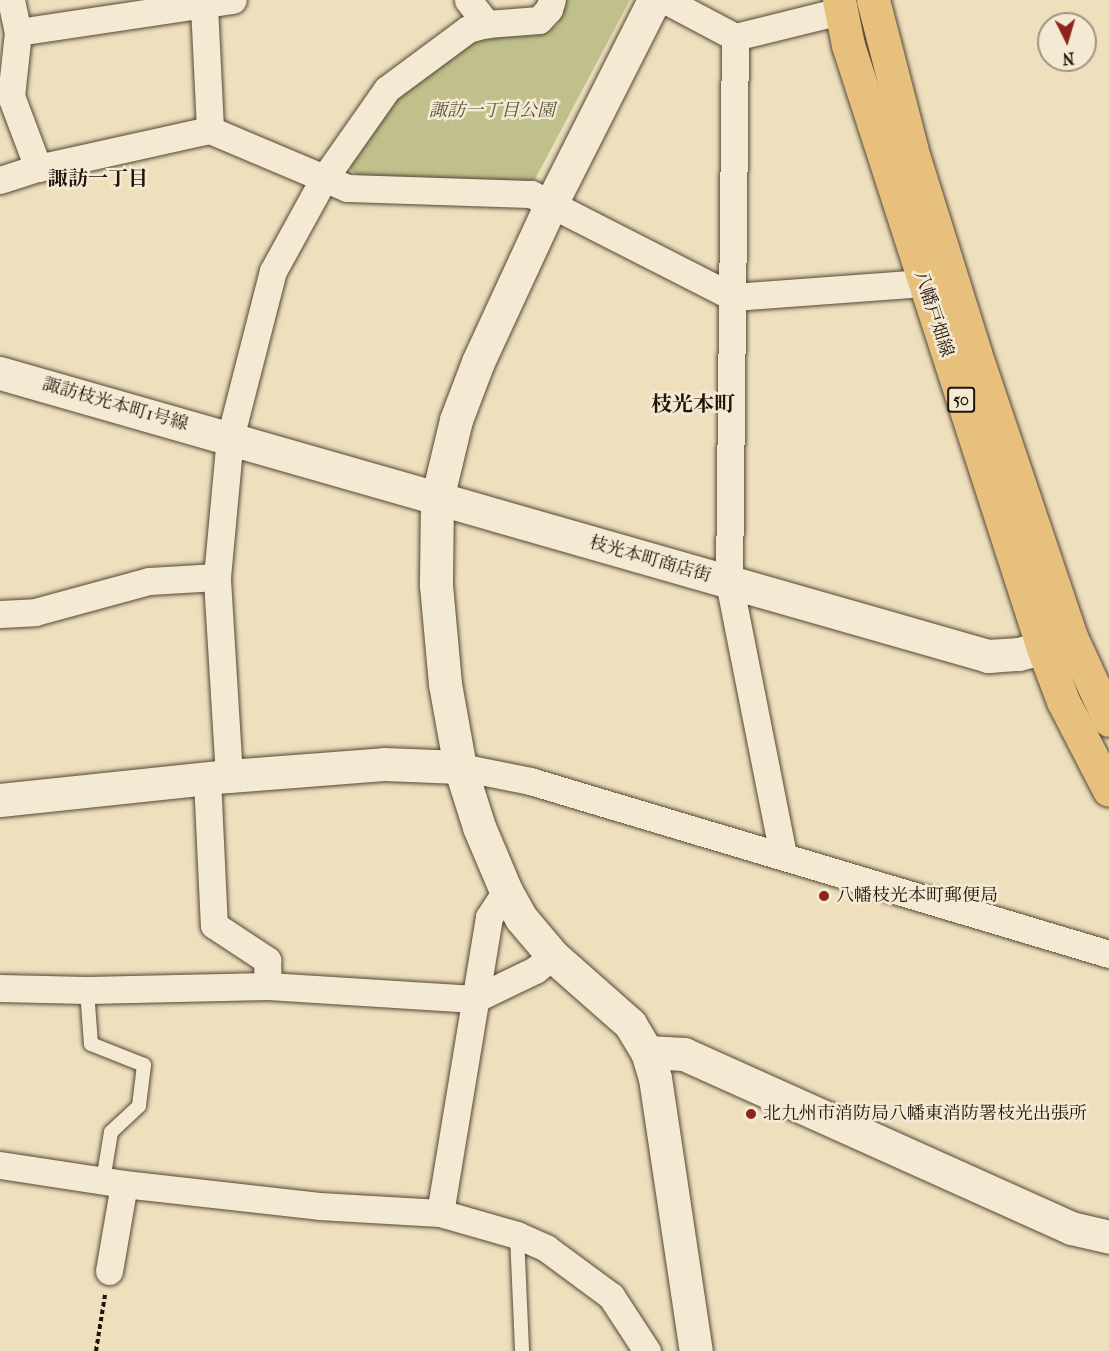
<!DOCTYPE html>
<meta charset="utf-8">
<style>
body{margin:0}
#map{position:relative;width:1109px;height:1351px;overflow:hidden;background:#eedfbd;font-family:"IM FELL French Canon","Noto Serif JP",serif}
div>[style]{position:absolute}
.green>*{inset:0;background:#c0c08c}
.path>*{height:4px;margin-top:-2px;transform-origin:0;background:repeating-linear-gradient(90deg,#21140a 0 4.5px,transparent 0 7.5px)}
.roads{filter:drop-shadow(0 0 2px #544737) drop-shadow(0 0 2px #544737)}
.service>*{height:14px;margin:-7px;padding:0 7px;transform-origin:7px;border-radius:7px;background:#f4ead4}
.minor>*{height:27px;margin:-13.5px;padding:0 13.5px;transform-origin:13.5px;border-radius:13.5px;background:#f4ead4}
.tertiary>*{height:33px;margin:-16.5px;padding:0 16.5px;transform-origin:16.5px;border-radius:16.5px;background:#f4ead4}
.primary>*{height:33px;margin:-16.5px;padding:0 16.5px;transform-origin:16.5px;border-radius:16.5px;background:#e7c07e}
.dots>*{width:16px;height:16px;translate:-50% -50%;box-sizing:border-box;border:3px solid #f4ead4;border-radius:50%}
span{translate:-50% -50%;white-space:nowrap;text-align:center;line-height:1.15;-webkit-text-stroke:5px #f4ead4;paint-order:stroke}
.shield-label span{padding:2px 4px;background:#f4ead4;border:2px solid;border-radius:4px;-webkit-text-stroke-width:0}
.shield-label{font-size:16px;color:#21140a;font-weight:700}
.park-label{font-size:18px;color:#595038;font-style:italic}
.street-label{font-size:18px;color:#21140a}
.poi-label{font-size:18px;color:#21140a}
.left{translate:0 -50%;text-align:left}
.neighbourhood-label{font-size:20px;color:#21140a;font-weight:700}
.quarter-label{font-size:21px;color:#21140a;font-weight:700}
.north{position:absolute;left:1037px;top:12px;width:60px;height:60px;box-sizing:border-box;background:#f4ead4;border:2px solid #a09483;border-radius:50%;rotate:175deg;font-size:16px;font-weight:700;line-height:24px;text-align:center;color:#21140a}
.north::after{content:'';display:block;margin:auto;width:21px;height:27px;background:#8f2418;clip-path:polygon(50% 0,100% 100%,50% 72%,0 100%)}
</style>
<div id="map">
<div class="green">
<div style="clip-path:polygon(566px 0,630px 0,533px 183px,364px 180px,351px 170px,350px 160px,389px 102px,475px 38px,546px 33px,558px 24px)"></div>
</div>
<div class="path">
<div style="left:96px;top:1351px;width:57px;rotate:-80.9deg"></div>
</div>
<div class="roads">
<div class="service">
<div style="left:87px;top:990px;width:54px;rotate:85.8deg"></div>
<div style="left:91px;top:1044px;width:57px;rotate:21.6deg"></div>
<div style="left:144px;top:1065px;width:41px;rotate:97deg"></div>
<div style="left:139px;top:1106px;width:38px;rotate:137deg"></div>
<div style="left:111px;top:1132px;width:50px;rotate:99.3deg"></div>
<div style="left:517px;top:1235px;width:116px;rotate:87.5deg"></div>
</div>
<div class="minor">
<div style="left:11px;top:0;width:33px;rotate:78deg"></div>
<div style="left:18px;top:32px;width:64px;rotate:96.2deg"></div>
<div style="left:11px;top:96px;width:77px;rotate:69.4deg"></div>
<div style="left:468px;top:0;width:31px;rotate:52deg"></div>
<div style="left:665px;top:0;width:79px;rotate:27.9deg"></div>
<div style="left:735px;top:37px;width:545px;rotate:90.63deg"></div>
<div style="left:729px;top:582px;width:278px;rotate:78.8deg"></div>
<div style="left:204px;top:6px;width:124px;rotate:87.2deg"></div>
<div style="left:18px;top:32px;width:217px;rotate:-8.5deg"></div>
<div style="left:735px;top:37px;width:108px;rotate:-13.9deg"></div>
<div style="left:0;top:180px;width:40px;rotate:-18deg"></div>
<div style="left:38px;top:168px;width:176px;rotate:-12.5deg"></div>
<div style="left:210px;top:130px;width:149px;rotate:22.9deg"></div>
<div style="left:347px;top:188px;width:184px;rotate:1.9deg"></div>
<div style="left:531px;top:194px;width:227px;rotate:27deg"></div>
<div style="left:733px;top:297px;width:191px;rotate:-4.2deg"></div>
<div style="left:0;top:614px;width:35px;rotate:-3deg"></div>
<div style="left:35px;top:612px;width:118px;rotate:-15.2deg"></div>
<div style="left:149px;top:581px;width:68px;rotate:-3.4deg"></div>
<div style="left:460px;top:767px;width:71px;rotate:11.3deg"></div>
<div style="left:530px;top:781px;width:604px;rotate:16.64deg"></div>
<div style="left:229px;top:776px;width:199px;rotate:-93.5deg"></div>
<div style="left:217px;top:577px;width:140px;rotate:-84.7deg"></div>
<div style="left:230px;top:438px;width:172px;rotate:-75.6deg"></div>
<div style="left:273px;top:271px;width:104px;rotate:-61.2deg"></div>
<div style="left:323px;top:180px;width:111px;rotate:-54.9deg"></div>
<div style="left:387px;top:89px;width:101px;rotate:-36.5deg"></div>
<div style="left:468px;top:29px;width:20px;rotate:-15deg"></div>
<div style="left:487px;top:24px;width:52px;rotate:-4.4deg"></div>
<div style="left:539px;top:20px;width:15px;rotate:-48deg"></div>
<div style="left:549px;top:9px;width:9px;rotate:-72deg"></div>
<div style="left:207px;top:779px;width:146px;rotate:87.3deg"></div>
<div style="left:214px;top:925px;width:64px;rotate:33.4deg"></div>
<div style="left:267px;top:960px;width:26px;rotate:88deg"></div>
<div style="left:0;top:988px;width:87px;rotate:1.3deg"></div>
<div style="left:87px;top:990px;width:181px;rotate:-1.3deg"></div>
<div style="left:268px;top:986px;width:207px;rotate:3.6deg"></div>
<div style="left:475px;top:999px;width:67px;rotate:-25.8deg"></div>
<div style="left:535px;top:970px;width:23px;rotate:-38deg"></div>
<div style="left:0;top:1165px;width:125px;rotate:8.7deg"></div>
<div style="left:124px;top:1184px;width:196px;rotate:6.4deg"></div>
<div style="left:319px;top:1206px;width:121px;rotate:3.3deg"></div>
<div style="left:440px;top:1213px;width:80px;rotate:15.9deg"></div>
<div style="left:517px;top:1235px;width:32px;rotate:24deg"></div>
<div style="left:546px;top:1248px;width:81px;rotate:36.4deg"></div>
<div style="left:611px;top:1296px;width:66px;rotate:56.8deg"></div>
<div style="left:440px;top:1213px;width:300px;rotate:-80.6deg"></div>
<div style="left:489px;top:917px;width:31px;rotate:-57deg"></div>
<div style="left:109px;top:1271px;width:88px;rotate:-80.2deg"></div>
</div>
<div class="tertiary">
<div style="left:654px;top:0;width:229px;rotate:116.8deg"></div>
<div style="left:551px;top:204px;width:174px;rotate:114.8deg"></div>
<div style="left:478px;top:362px;width:62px;rotate:110.8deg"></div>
<div style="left:456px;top:420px;width:81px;rotate:103.5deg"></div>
<div style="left:437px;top:499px;width:86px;rotate:90.7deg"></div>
<div style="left:436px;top:585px;width:99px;rotate:84.8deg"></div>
<div style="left:445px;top:684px;width:84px;rotate:79.8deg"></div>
<div style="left:460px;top:767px;width:63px;rotate:72.4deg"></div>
<div style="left:479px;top:827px;width:69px;rotate:67.1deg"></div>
<div style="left:506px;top:891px;width:31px;rotate:61deg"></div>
<div style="left:521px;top:918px;width:50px;rotate:49.9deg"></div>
<div style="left:553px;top:956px;width:103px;rotate:41.4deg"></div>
<div style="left:630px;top:1024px;width:33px;rotate:59deg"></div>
<div style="left:647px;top:1052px;width:27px;rotate:73deg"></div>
<div style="left:655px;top:1078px;width:276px;rotate:81.5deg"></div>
<div style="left:0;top:373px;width:1028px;rotate:15.98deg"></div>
<div style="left:988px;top:656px;width:31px;rotate:-4deg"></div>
<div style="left:1019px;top:654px;width:52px;rotate:-15.6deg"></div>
<div style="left:0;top:800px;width:230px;rotate:-6deg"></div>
<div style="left:229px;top:776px;width:155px;rotate:-4.4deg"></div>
<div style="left:384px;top:764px;width:76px;rotate:2.3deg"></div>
<div style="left:647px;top:1052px;width:37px;rotate:3deg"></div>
<div style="left:684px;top:1054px;width:424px;rotate:24.2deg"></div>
<div style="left:1071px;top:1228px;width:39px;rotate:13deg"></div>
</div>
<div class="primary">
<div style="left:839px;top:0;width:46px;rotate:78.7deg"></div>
<div style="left:848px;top:45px;width:634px;rotate:72.08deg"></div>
<div style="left:1043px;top:648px;width:57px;rotate:69.3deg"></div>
<div style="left:1063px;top:701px;width:100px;rotate:62.7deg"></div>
<div style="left:873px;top:0;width:163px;rotate:75.5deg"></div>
<div style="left:914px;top:158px;width:204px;rotate:72.6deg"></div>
<div style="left:975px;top:353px;width:302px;rotate:71.3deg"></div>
<div style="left:1072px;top:639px;width:89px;rotate:65.4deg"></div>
</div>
</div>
<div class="dots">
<div style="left:824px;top:896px;background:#8f2418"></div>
<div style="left:751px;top:1114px;background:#8f2418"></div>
</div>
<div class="shield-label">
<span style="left:961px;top:400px">50</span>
</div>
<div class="park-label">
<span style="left:492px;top:111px">諏訪一丁目公園</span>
</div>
<div class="street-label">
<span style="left:933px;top:314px;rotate:72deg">八幡戸畑線</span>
<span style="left:115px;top:405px;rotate:16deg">諏訪枝光本町1号線</span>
<span style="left:650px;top:560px;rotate:16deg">枝光本町商店街</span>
</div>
<div class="poi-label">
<span class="left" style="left:836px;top:896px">八幡枝光本町郵便局</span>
<span class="left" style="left:763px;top:1114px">北九州市消防局八幡東消防署枝光出張所</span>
</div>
<div class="neighbourhood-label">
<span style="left:98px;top:178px">諏訪一丁目</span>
</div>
<div class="quarter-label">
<span style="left:693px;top:404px">枝光本町</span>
</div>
<div class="north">N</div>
</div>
